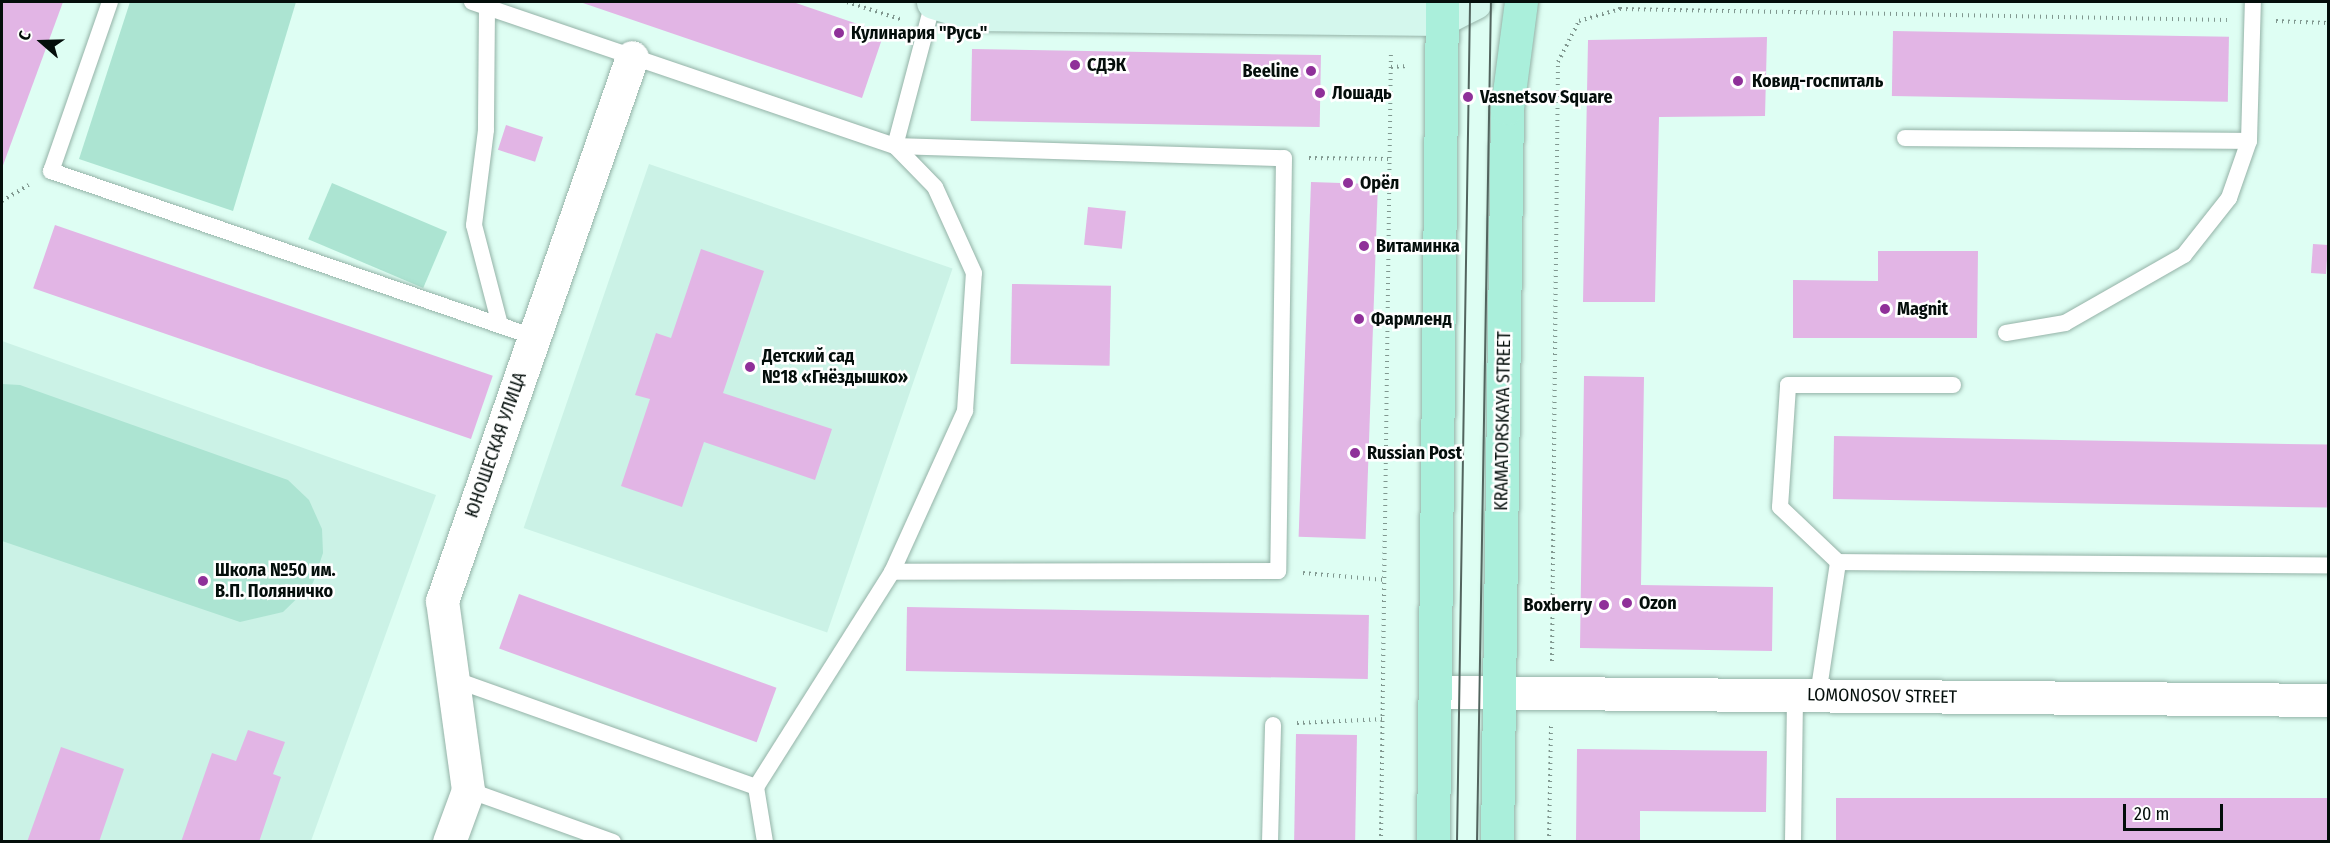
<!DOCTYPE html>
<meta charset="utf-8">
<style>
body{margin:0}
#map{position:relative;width:2330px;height:843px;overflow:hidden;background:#defef3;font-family:"Fira Sans Condensed",sans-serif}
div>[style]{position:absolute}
.built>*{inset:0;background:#cbf2e6;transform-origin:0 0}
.green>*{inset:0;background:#ace4d2;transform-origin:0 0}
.building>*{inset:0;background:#e2b5e5;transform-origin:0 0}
.path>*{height:4px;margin-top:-2px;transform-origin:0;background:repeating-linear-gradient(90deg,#80978f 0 1.5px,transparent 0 6px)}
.roads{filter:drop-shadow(0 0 2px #94b2a7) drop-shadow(0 0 2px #94b2a7)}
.lane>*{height:16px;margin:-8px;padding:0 8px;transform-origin:8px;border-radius:8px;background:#fff}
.street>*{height:33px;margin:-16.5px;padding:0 16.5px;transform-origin:16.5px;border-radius:16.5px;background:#fff}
.secondary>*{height:33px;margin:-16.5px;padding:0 16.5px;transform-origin:16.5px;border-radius:16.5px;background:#d4f7ed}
.primary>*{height:33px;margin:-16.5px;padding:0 16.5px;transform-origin:16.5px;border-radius:16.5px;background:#aaefdb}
.tram>*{height:1.5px;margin:-0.75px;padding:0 0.75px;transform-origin:0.75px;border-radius:0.75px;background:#52645e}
.dots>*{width:16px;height:16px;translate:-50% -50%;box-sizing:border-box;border:3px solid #fff;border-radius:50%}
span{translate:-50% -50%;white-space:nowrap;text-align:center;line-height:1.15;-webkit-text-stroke:5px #fff;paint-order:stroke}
.poi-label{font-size:18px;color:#040e0b;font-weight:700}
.left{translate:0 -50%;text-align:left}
.right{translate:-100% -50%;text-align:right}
.street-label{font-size:18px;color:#040e0b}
.frame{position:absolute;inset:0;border:3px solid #040e0b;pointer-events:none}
.north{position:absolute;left:12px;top:12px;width:60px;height:60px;-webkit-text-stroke:4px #fff;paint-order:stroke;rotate:290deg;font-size:16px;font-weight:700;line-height:24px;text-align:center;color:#040e0b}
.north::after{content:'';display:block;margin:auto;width:21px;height:27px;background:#040e0b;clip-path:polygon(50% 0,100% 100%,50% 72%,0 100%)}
.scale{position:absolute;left:2123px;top:804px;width:100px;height:27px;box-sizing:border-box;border:3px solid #040e0b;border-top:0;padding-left:8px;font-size:18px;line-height:21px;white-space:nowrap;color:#040e0b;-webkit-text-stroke:4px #fff;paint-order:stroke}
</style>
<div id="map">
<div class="built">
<div style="left:649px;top:164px;width:321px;height:385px;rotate:19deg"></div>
<div style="clip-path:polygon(2px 341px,436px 495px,311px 841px,2px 842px)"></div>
</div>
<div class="green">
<div style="clip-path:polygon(130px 2px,296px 2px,233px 211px,79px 159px)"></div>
<div style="left:332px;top:183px;width:125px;height:61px;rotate:23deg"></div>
<div style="clip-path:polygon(2px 384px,20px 385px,288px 480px,309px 500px,322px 529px,323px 553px,313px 583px,283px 612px,240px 622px,2px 541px)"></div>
</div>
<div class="building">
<div style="clip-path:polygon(2px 2px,63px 2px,2px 168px)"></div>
<div style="clip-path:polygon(580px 2px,793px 2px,884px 33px,862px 98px)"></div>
<div style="left:1893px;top:31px;width:336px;height:65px;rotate:1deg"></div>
<div style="clip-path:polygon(1767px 37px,1765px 116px,1659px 117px,1655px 302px,1583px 302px,1588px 40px)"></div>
<div style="left:972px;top:49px;width:349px;height:72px;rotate:1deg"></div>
<div style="left:506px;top:125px;width:39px;height:26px;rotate:18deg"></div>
<div style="left:1311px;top:182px;width:67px;height:355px;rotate:2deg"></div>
<div style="left:1088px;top:207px;width:38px;height:38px;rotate:6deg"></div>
<div style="left:55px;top:225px;width:463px;height:67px;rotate:19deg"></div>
<div style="left:2313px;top:244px;width:15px;height:29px;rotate:4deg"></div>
<div style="clip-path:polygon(701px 249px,764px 271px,723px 393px,832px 429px,815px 480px,704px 442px,682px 507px,621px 486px,650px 399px,635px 395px,656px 333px,671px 338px)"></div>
<div style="clip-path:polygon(1878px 251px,1978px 251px,1977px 338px,1793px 338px,1793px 280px,1878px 281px)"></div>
<div style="left:1012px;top:284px;width:99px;height:80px;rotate:1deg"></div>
<div style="clip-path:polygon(1584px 376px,1644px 377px,1641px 585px,1773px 587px,1772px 651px,1580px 648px)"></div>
<div style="left:1834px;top:436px;width:494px;height:63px;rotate:1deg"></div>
<div style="left:519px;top:594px;width:274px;height:58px;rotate:20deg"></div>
<div style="left:907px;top:607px;width:462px;height:64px;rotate:1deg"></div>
<div style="clip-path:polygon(248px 730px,285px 742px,273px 774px,281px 777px,259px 842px,181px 842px,212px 753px,236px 761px)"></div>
<div style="left:1296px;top:734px;width:61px;height:108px;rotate:1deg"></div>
<div style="clip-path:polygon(61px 747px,124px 769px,99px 842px,27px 842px)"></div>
<div style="clip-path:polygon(1577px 749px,1767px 751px,1766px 812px,1640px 811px,1640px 842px,1576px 842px)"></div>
<div style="left:1836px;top:798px;width:492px;height:44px"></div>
</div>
<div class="path">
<div style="left:847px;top:2px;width:59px;rotate:17.8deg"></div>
<div style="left:1620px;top:9px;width:7px;rotate:-90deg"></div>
<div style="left:2276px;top:21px;width:52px;rotate:2.2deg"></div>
<div style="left:1391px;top:67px;width:17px;rotate:-3deg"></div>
<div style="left:1309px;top:158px;width:80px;rotate:0.7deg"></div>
<div style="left:2px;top:201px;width:31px;rotate:-31deg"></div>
<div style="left:1303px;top:573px;width:82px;rotate:4.9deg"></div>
<div style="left:1552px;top:661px;width:599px;rotate:-89.43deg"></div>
<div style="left:1558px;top:62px;width:46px;rotate:-62.9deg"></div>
<div style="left:1579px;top:21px;width:43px;rotate:-16.3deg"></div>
<div style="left:1620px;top:9px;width:607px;rotate:1.04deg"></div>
<div style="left:1297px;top:723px;width:86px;rotate:-2.7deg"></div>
<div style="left:1381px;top:842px;width:792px;rotate:-89.28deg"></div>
<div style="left:1549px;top:842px;width:117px;rotate:-89deg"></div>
</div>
<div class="roads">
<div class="lane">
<div style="left:110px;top:2px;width:179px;rotate:109.2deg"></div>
<div style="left:51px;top:171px;width:511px;rotate:18.97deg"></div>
<div style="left:472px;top:2px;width:447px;rotate:18.8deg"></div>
<div style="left:895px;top:146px;width:389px;rotate:1.8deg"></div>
<div style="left:1284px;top:158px;width:413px;rotate:90.8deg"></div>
<div style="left:1278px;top:571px;width:386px;rotate:179.9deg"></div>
<div style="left:892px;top:572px;width:254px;rotate:122.3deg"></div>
<div style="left:487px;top:7px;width:123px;rotate:90.5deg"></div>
<div style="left:486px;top:130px;width:96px;rotate:97.2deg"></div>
<div style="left:474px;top:225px;width:103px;rotate:75.4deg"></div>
<div style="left:1905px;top:138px;width:344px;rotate:0.5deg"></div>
<div style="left:2006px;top:333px;width:60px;rotate:-9.6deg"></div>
<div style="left:2065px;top:323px;width:137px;rotate:-29.7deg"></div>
<div style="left:2184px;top:255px;width:73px;rotate:-51.7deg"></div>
<div style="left:2229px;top:198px;width:60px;rotate:-70.7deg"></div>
<div style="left:2249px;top:141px;width:139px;rotate:-88.4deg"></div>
<div style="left:1838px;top:562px;width:80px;rotate:-136.5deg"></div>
<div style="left:1780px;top:507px;width:122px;rotate:-86.2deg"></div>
<div style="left:1788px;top:385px;width:165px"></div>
<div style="left:892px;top:572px;width:177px;rotate:-65.6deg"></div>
<div style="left:965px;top:411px;width:138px;rotate:-86.3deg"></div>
<div style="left:974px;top:273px;width:94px;rotate:-114.4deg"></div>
<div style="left:935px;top:187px;width:57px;rotate:-134.3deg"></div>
<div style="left:895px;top:146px;width:149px;rotate:-75.2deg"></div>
<div style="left:453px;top:679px;width:322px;rotate:19.6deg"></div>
<div style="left:756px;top:787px;width:56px;rotate:80.7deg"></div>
<div style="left:1818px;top:695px;width:134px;rotate:-81.4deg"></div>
<div style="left:1838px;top:562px;width:490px;rotate:0.4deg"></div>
<div style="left:468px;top:790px;width:154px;rotate:19.7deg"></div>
<div style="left:1270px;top:842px;width:117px;rotate:-88.5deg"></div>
<div style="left:1793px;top:842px;width:147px;rotate:-89.2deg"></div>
</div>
<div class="street">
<div style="left:1435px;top:692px;width:893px;rotate:0.51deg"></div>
<div style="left:449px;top:842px;width:55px;rotate:-69.9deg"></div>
<div style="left:468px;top:790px;width:191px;rotate:-97.8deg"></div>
<div style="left:442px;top:601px;width:576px;rotate:-70.75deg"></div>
</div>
<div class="secondary">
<div style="left:933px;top:2px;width:41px;rotate:17.1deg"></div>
<div style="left:972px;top:14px;width:470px;rotate:0.6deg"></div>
<div style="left:1442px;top:19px;width:37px;rotate:-27deg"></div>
</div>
<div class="primary">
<div style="left:1433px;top:842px;width:840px;rotate:-89.39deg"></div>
<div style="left:1497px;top:842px;width:734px;rotate:-89.22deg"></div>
<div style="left:1507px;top:108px;width:107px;rotate:-82.5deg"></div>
</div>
</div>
<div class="tram">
<div style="left:1457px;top:842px;width:840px;rotate:-89.11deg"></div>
<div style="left:1477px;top:842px;width:840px;rotate:-89.05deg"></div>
</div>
<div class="dots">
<div style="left:839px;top:33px;background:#8f3099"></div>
<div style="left:1075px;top:65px;background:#8f3099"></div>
<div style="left:1311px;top:71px;background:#8f3099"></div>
<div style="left:1738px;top:81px;background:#8f3099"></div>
<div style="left:1320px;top:93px;background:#8f3099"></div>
<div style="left:1468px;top:97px;background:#8f3099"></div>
<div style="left:1348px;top:183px;background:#8f3099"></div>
<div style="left:1364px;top:246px;background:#8f3099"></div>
<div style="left:1885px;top:309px;background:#8f3099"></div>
<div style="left:1359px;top:319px;background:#8f3099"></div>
<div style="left:750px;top:367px;background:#8f3099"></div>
<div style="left:1355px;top:453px;background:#8f3099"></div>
<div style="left:203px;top:581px;background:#8f3099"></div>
<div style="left:1627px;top:603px;background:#8f3099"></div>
<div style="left:1604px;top:605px;background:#8f3099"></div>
</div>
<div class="poi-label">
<span class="left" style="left:851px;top:33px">Кулинария "Русь"</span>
<span class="left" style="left:1087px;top:65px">СДЭК</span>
<span class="right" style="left:1299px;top:71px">Beeline</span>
<span class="left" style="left:1752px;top:81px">Ковид-госпиталь</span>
<span class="left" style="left:1332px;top:93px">Лошадь</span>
<span class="left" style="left:1480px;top:97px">Vasnetsov Square</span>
<span class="left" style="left:1360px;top:183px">Орёл</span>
<span class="left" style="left:1376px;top:246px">Витаминка</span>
<span class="left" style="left:1897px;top:309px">Magnit</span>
<span class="left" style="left:1371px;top:319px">Фармленд</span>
<span class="left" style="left:762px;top:367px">Детский сад<br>№18 «Гнёздышко»</span>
<span class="left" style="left:1367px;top:453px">Russian Post</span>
<span class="left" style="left:215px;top:581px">Школа №50 им.<br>В.П. Поляничко</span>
<span class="left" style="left:1639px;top:603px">Ozon</span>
<span class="right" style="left:1592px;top:605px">Boxberry</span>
</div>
<div class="street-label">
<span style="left:1503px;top:421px;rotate:-89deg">KRAMATORSKAYA STREET</span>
<span style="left:496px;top:445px;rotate:-71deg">ЮНОШЕСКАЯ УЛИЦА</span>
<span style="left:1882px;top:696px;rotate:1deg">LOMONOSOV STREET</span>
</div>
<div class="frame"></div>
<div class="north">С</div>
<div class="scale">20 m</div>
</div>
